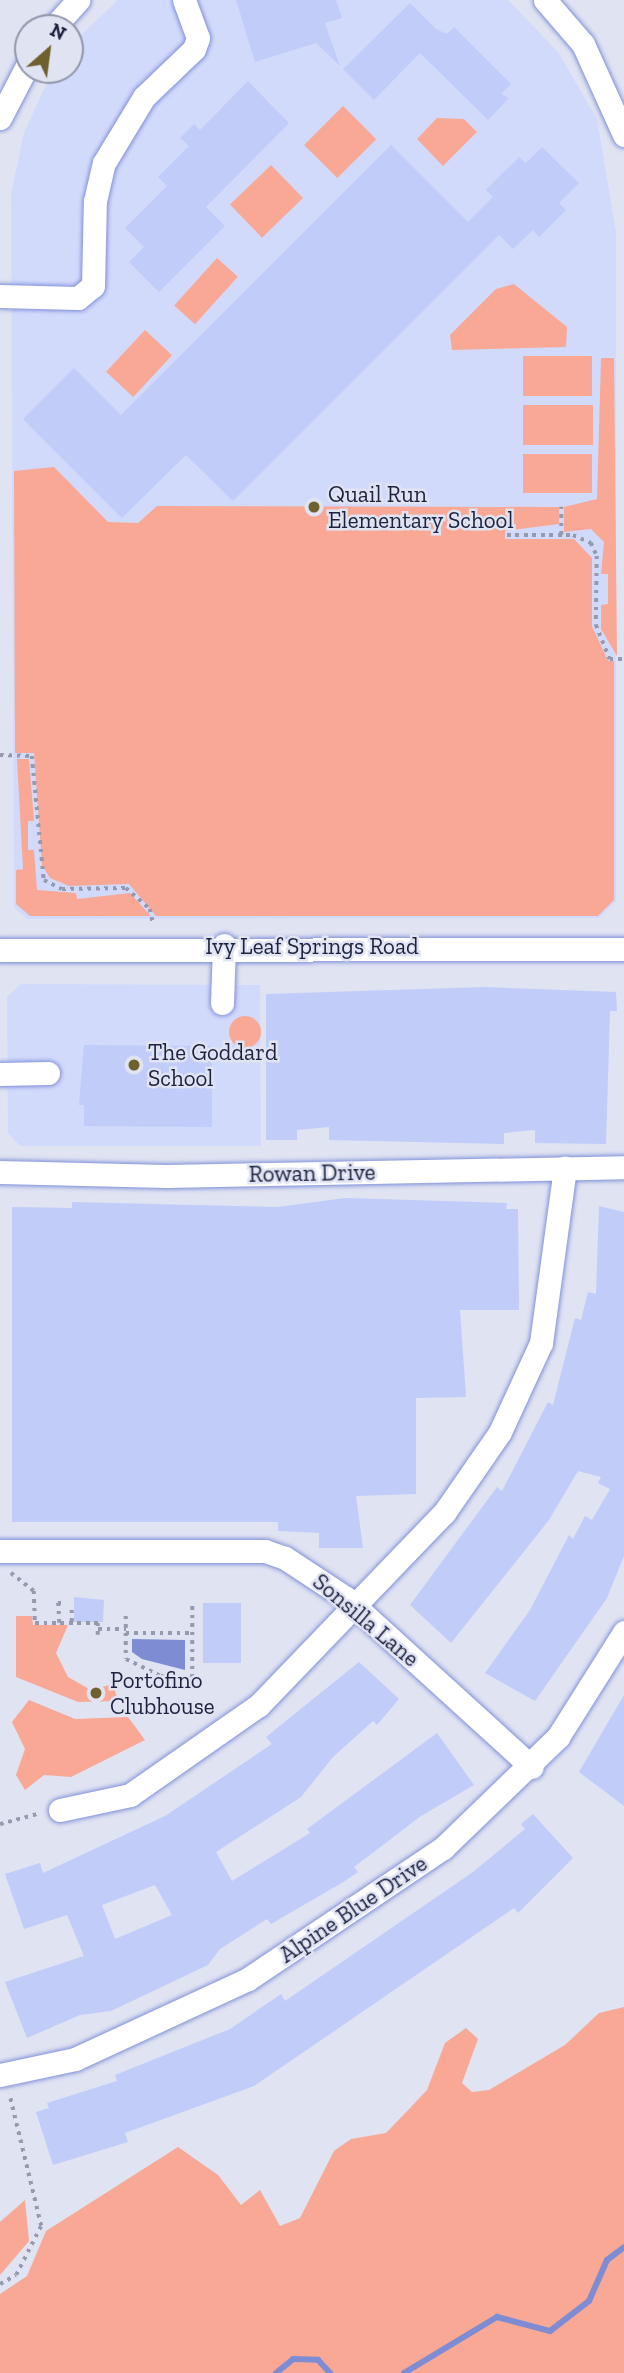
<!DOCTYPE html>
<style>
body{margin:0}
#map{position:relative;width:624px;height:2373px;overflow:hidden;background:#dfe3f2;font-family:"Zilla Slab",serif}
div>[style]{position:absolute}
.built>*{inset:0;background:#d2dafc}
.green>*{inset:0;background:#f8a895;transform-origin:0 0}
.round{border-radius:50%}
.water>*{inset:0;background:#7d8cd3}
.stream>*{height:6px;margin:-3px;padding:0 3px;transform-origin:3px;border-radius:3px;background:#7d8cd3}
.building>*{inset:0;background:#c1ccf9;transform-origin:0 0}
.path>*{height:3.5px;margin-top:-1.75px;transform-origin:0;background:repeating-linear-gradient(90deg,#969aaf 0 3.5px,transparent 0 8.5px)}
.roads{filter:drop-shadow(0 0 2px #8291d9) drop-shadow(0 0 2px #8291d9)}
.minor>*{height:23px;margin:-11.5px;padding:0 11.5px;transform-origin:11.5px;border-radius:11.5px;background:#fff}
.dots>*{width:19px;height:19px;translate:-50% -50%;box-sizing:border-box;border:4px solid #dfe3f2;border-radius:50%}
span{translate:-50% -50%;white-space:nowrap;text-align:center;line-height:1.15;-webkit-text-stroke:5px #dfe3f2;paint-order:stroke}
.poi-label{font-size:23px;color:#1d223f}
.left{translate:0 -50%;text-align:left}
.street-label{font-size:23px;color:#1d223f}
.north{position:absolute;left:14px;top:14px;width:70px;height:70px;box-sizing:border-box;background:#dfe3f2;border:2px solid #9196aa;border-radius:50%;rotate:28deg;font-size:19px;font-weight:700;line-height:28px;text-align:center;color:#1d223f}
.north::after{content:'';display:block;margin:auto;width:24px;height:32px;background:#6f612e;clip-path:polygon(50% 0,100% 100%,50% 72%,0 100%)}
</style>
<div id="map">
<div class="built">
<div style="clip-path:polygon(118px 0,508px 0,558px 52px,597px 119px,616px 232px,616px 901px,599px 918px,27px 919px,14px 907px,11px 194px,24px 133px,43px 91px,57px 70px,70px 70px,78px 38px)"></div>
<div style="clip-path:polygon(21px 984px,260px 985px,261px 1146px,20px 1146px,8px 1133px,7px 997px)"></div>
</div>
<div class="green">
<div style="left:343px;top:106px;width:47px;height:55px;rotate:45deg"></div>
<div style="clip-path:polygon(437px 118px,464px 119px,477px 132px,443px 166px,417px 139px)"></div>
<div style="left:271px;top:165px;width:46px;height:57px;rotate:46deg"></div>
<div style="left:217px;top:258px;width:28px;height:64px;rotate:42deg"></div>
<div style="clip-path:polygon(514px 284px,567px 327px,566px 347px,452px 350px,450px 335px,496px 289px)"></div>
<div style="left:145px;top:330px;width:37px;height:57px;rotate:43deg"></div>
<div style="left:592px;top:356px;width:40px;height:69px;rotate:90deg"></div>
<div style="clip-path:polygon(601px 358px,614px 358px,617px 656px,601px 629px,601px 605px,608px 604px,608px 574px,601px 574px,604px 542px,591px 529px,564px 532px,564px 507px,597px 499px)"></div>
<div style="left:523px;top:405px;width:70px;height:40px"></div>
<div style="left:523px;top:454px;width:69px;height:39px"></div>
<div style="clip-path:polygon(54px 467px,108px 522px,138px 523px,157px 506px,559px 507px,559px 524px,505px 531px,505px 539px,574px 539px,592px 558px,592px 626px,608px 661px,614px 661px,614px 900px,598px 916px,156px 916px,129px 884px,69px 886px,50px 878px,42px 865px,34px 753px,15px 753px,14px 471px)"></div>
<div style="clip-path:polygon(17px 759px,29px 759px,34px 821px,28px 821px,28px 850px,34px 850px,37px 890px,76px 893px,77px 899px,130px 893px,151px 916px,30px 916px,16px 904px,16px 870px,23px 869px)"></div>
<div class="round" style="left:229px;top:1016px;width:32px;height:32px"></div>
<div style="clip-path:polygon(16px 1616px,32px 1616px,33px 1625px,68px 1625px,56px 1653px,68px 1677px,91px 1690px,113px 1684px,118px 1701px,78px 1702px,16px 1677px)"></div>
<div style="clip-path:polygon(29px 1700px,75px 1719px,128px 1717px,145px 1740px,71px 1777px,44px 1775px,25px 1790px,16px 1775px,25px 1749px,12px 1722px)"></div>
<div style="clip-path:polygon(624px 2007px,624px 2373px,0 2373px,0 2294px,27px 2276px,46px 2231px,178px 2147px,218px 2175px,241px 2205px,260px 2190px,280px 2226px,300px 2218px,334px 2151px,351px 2139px,386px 2133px,411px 2107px,427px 2090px,445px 2043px,466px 2028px,478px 2039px,462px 2083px,472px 2092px,489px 2090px,565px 2045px,599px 2013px)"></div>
<div style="clip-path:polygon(25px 2200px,29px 2241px,0 2275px,0 2222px)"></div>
</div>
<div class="water">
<div style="clip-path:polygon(132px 1639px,185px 1640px,185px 1670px,142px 1659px,132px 1652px)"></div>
</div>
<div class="stream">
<div style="left:276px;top:2373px;width:22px;rotate:-39deg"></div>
<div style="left:293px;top:2359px;width:25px;rotate:2deg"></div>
<div style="left:318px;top:2360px;width:18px;rotate:47deg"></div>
<div style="left:404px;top:2373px;width:109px;rotate:-31.1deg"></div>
<div style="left:497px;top:2317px;width:55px;rotate:14.8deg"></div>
<div style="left:550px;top:2331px;width:49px;rotate:-37.6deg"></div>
<div style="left:589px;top:2301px;width:45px;rotate:-66.3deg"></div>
<div style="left:607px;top:2260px;width:21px;rotate:-37deg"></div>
</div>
<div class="building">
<div style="clip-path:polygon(236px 0,336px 0,342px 18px,325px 23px,340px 66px,316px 43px,255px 62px)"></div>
<div style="clip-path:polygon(410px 3px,436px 29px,447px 34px,454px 27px,511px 84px,501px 94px,509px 98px,488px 120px,420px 53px,374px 100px,343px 69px)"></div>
<div style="clip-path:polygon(248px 81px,289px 123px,206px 207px,225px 226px,159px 292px,129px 262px,144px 247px,125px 228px,167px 186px,158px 177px,189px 146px,180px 138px,194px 124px,200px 130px)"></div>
<div style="clip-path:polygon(391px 145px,468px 222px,493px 197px,486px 190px,519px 157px,526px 163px,542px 147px,579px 183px,559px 203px,566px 210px,539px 237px,533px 230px,513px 249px,499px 235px,233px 501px,186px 455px,122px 518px,23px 419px,74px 368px,121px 415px)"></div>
<div style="clip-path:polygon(485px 987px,616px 992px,617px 1011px,610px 1011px,606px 1144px,535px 1143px,535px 1130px,504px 1133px,504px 1144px,329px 1140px,329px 1127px,297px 1130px,297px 1140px,266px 1140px,266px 994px)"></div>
<div style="clip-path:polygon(84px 1045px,212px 1046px,212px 1127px,84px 1126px,84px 1105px,79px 1105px)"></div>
<div style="clip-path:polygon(345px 1198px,507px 1203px,506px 1209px,518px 1209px,519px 1310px,460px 1310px,466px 1397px,416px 1398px,416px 1494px,356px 1496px,363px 1548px,319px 1548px,319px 1533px,278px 1531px,278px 1522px,12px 1522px,12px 1207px,72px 1208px,72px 1202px,278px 1207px)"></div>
<div style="clip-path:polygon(599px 1206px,624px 1212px,624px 1556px,607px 1598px,535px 1701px,485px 1673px,530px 1610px,569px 1535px,573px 1539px,585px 1516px,592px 1520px,610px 1489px,598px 1483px,601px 1477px,578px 1471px,549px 1520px,451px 1643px,410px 1605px,497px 1487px,502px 1491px,548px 1402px,553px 1405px,575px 1318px,581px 1320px,588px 1292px,596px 1294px)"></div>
<div style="clip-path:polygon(74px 1597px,104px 1600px,103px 1622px,74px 1622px)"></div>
<div style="left:203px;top:1603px;width:38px;height:60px"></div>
<div style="clip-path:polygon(evenodd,359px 1662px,399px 1699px,377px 1725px,373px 1721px,333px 1757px,301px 1797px,216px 1852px,232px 1881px,310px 1833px,307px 1829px,437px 1733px,474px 1785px,421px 1816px,354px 1867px,358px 1872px,345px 1881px,271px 1924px,267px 1919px,220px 1949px,208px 1965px,111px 2011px,80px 2015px,27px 2038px,5px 1982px,84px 1956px,67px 1915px,24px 1929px,5px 1874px,40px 1863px,43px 1873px,165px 1816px,272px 1744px,266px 1737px,359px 1662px,155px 1885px,172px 1915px,115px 1939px,102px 1905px,155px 1885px)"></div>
<div style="clip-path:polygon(624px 1695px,624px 1806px,579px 1772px)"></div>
<div style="clip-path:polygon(533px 1814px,573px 1858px,518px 1913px,514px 1908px,254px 2086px,125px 2133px,128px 2142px,53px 2165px,36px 2112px,49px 2108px,47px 2103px,117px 2081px,115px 2075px,230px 2029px,281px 1994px,285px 2001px,473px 1872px,525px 1829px,521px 1824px)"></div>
</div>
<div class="path">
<div style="left:507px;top:535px;width:66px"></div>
<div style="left:573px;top:535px;width:20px;rotate:24deg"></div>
<div style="left:591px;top:543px;width:14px;rotate:65deg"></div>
<div style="left:597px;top:556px;width:69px;rotate:90.8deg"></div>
<div style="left:596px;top:625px;width:37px;rotate:68deg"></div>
<div style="left:610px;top:659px;width:14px"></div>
<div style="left:561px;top:535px;width:28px;rotate:-90deg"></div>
<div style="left:0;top:755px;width:32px;rotate:2deg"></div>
<div style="left:32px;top:756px;width:125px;rotate:84.5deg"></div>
<div style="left:44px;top:880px;width:20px;rotate:27deg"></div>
<div style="left:62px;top:889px;width:64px;rotate:-0.9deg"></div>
<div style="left:126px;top:888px;width:32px;rotate:41deg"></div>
<div style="left:150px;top:909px;width:14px;rotate:78deg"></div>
<div style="left:11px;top:1573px;width:29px;rotate:38deg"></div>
<div style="left:34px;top:1591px;width:32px;rotate:88deg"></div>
<div style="left:35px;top:1623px;width:63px"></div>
<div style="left:98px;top:1623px;width:12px;rotate:90deg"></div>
<div style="left:72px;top:1610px;width:13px;rotate:90deg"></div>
<div style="left:126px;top:1616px;width:43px;rotate:90deg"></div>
<div style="left:126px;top:1659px;width:39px;rotate:26deg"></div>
<div style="left:161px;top:1676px;width:31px;rotate:4deg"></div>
<div style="left:192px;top:1678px;width:72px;rotate:-90deg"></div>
<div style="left:59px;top:1623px;width:20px;rotate:-93deg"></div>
<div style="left:58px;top:1603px;width:7px"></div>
<div style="left:98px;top:1629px;width:28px"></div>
<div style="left:126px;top:1633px;width:66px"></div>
<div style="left:0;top:1824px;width:42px;rotate:-15deg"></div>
<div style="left:0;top:2284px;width:18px;rotate:-29deg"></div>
<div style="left:16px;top:2275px;width:55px;rotate:-63deg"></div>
<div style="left:41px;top:2226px;width:136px;rotate:-103.6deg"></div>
</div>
<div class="roads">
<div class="minor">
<div style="left:545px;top:0;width:58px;rotate:49.2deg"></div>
<div style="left:583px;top:44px;width:100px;rotate:65.7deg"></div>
<div style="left:53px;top:28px;width:38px;rotate:-48deg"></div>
<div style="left:0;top:118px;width:61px;rotate:-62.6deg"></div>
<div style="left:0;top:296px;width:78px;rotate:1.5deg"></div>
<div style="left:78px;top:298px;width:19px;rotate:-39deg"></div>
<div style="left:93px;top:286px;width:85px;rotate:-88.7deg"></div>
<div style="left:95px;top:201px;width:39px;rotate:-77deg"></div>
<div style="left:104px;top:163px;width:77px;rotate:-58.8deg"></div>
<div style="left:144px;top:97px;width:69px;rotate:-43.8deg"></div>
<div style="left:194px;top:49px;width:12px;rotate:-70deg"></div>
<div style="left:198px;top:38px;width:40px;rotate:-110.2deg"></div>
<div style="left:0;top:950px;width:624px;rotate:-0.09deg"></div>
<div style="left:222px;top:1003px;width:58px;rotate:-88deg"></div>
<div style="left:0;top:1074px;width:48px;rotate:-1.2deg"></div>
<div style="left:0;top:1172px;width:166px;rotate:1.4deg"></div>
<div style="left:166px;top:1176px;width:458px;rotate:-1.1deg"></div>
<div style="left:0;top:1551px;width:265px"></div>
<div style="left:265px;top:1551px;width:21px;rotate:19deg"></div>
<div style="left:285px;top:1558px;width:73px;rotate:33.3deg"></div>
<div style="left:346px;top:1598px;width:251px;rotate:42.3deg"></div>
<div style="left:60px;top:1810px;width:72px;rotate:-12.1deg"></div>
<div style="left:130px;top:1795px;width:157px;rotate:-34.9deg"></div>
<div style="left:259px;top:1705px;width:267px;rotate:-46.1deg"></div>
<div style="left:444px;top:1513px;width:98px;rotate:-55.3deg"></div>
<div style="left:500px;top:1432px;width:98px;rotate:-65.3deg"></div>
<div style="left:541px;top:1343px;width:177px;rotate:-82.2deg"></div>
<div style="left:0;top:2075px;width:77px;rotate:-12deg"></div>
<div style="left:75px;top:2059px;width:191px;rotate:-24.8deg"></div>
<div style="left:248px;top:1979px;width:235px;rotate:-33.9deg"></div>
<div style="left:443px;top:1848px;width:160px;rotate:-44deg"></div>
<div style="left:558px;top:1737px;width:124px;rotate:-57.8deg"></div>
</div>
</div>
<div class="dots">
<div style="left:314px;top:507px;background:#6f612e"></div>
<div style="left:134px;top:1065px;background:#6f612e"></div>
<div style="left:96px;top:1693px;background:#6f612e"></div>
</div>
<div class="poi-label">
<span class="left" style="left:328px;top:507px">Quail Run<br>Elementary School</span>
<span class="left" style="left:148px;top:1065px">The Goddard<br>School</span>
<span class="left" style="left:110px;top:1693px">Portofino<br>Clubhouse</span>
</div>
<div class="street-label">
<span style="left:312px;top:946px">Ivy Leaf Springs Road</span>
<span style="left:312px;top:1173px;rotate:-1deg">Rowan Drive</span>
<span style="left:366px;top:1620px;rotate:40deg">Sonsilla Lane</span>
<span style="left:353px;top:1909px;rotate:-34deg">Alpine Blue Drive</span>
</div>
<div class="north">N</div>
</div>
